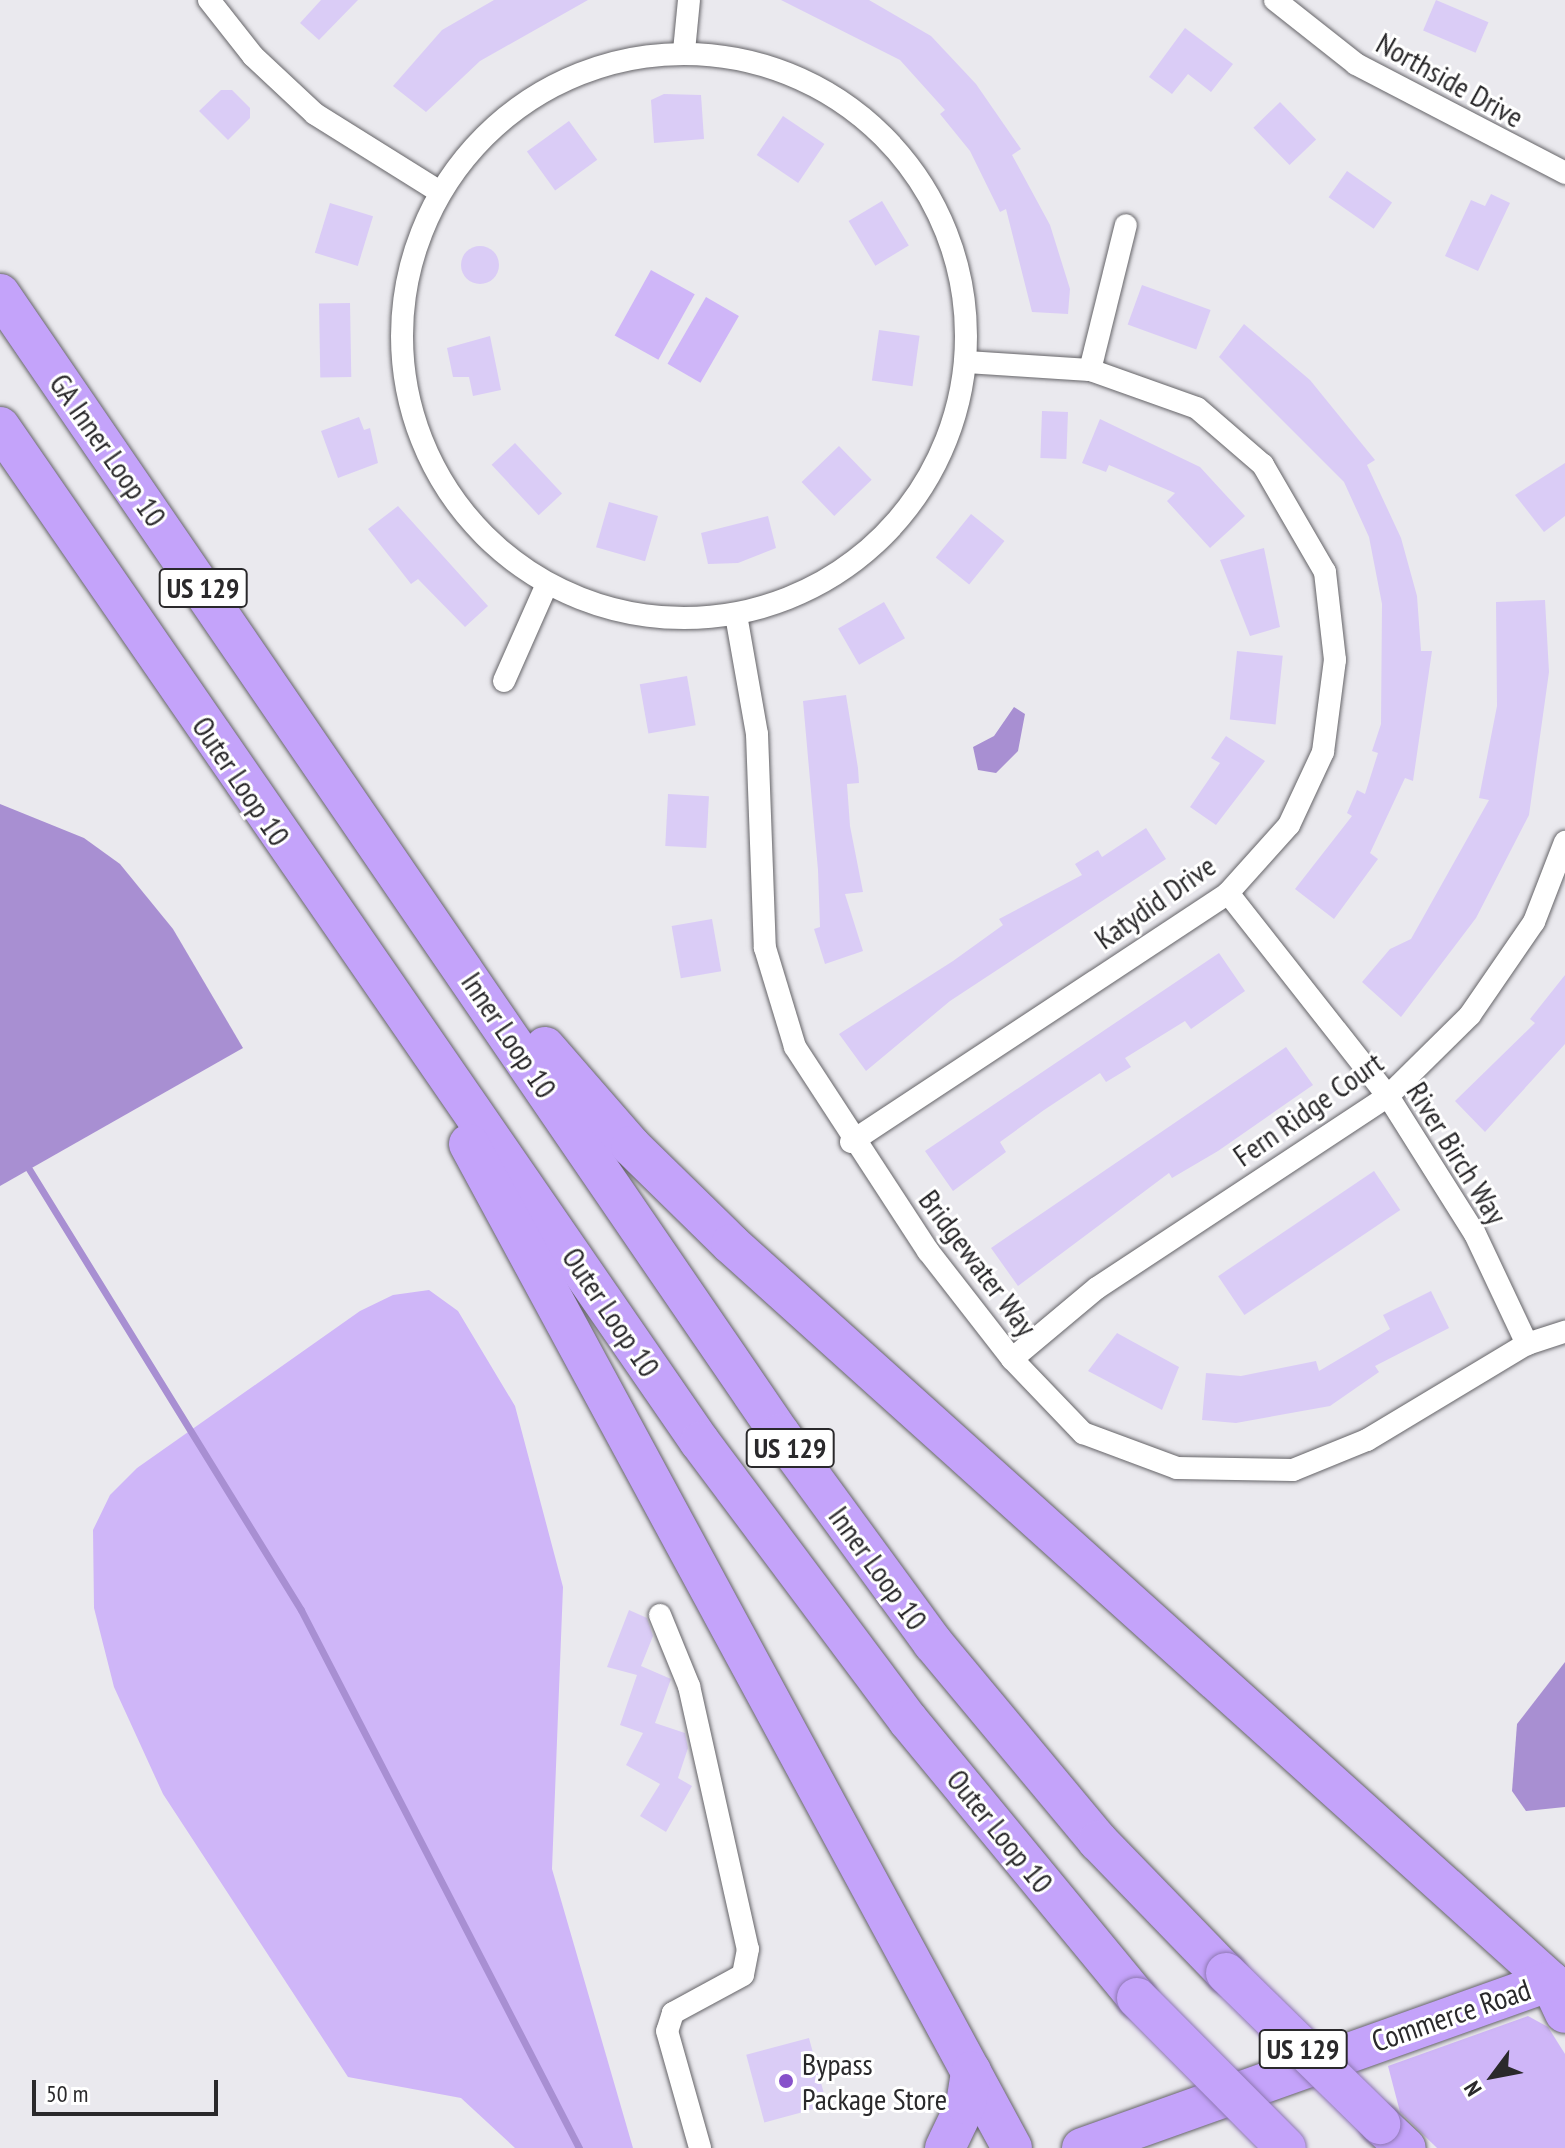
<!DOCTYPE html>
<style>
body{margin:0}
#map{position:relative;width:1565px;height:2148px;overflow:hidden;background:#eae9ee;font-family:"PT Sans Narrow",sans-serif}
div>[style]{position:absolute}
.green>*{inset:0;background:#cfb6f8;transform-origin:0 0}
.water>*{inset:0;background:#a88fd2}
.stream>*{height:7px;margin:-3.5px;padding:0 3.5px;transform-origin:3.5px;border-radius:3.5px;background:#a88fd2}
.building>*{inset:0;background:#daccf6;transform-origin:0 0}
.round{border-radius:50%}
.roads{filter:drop-shadow(0 0 2px #656468) drop-shadow(0 0 2px #656468)}
.street>*{height:22px;margin:-11px;padding:0 11px;transform-origin:11px;border-radius:11px;background:#fff}
.street>.ring{margin:-11px;padding:0;box-sizing:content-box;background:none;border:22px solid #fff;border-radius:50%}
.highway>*{height:40px;margin:-20px;padding:0 20px;transform-origin:20px;border-radius:20px;background:#c4a3fa}
.bridges{filter:drop-shadow(0 0 2px #8e78b2) drop-shadow(0 0 2px #8e78b2)}
.highway-bridge>*{height:40px;margin:-20px;padding:0 20px;transform-origin:20px;border-radius:20px;background:#c4a3fa}
.dots>*{width:22px;height:22px;translate:-50% -50%;box-sizing:border-box;border:4px solid #fff;border-radius:50%}
span{translate:-50% -50%;white-space:nowrap;text-align:center;line-height:1.15;-webkit-text-stroke:6px #fff;paint-order:stroke}
.shield-label span{padding:2px 6px;background:#fff;border:2px solid;border-radius:6px;-webkit-text-stroke-width:0}
.shield-label{font-size:28px;color:#2a292b;font-weight:700}
.street-label{font-size:30px;color:#2a292b}
.poi-label{font-size:30px;color:#2a292b}
.left{translate:0 -50%;text-align:left}
.north{position:absolute;left:1453px;top:2036px;width:80px;height:80px;-webkit-text-stroke:6px #fff;paint-order:stroke;rotate:238deg;font-size:22px;font-weight:700;line-height:32px;text-align:center;color:#2a292b}
.north::after{content:'';display:block;margin:auto;width:28px;height:36px;background:#2a292b;clip-path:polygon(50% 0,100% 100%,50% 72%,0 100%)}
.scale{position:absolute;left:32px;top:2080px;width:186px;height:36px;box-sizing:border-box;border:4px solid #2a292b;border-top:0;padding-left:10px;font-size:24px;line-height:28px;white-space:nowrap;color:#2a292b;-webkit-text-stroke:6px #fff;paint-order:stroke}
</style>
<div id="map">
<div class="green">
<div style="left:651px;top:270px;width:50px;height:75px;rotate:29deg"></div>
<div style="left:706px;top:297px;width:38px;height:77px;rotate:30deg"></div>
<div style="clip-path:polygon(429px 1290px,458px 1311px,515px 1406px,563px 1587px,552px 1869px,633px 2148px,515px 2148px,461px 2098px,348px 2077px,163px 1794px,114px 1687px,94px 1608px,93px 1530px,110px 1495px,137px 1468px,360px 1311px,393px 1295px)"></div>
<div style="clip-path:polygon(1528px 2016px,1548px 2027px,1565px 2054px,1565px 2148px,1437px 2148px,1400px 2112px,1388px 2066px)"></div>
</div>
<div class="water">
<div style="clip-path:polygon(1014px 707px,1025px 714px,1018px 751px,996px 773px,978px 770px,973px 747px,994px 736px)"></div>
<div style="clip-path:polygon(0 804px,84px 838px,120px 864px,173px 929px,243px 1048px,0 1186px)"></div>
<div style="clip-path:polygon(1565px 1662px,1565px 1807px,1526px 1811px,1512px 1791px,1517px 1724px)"></div>
</div>
<div class="stream">
<div style="left:29px;top:1169px;width:518px;rotate:58.33deg"></div>
<div style="left:301px;top:1610px;width:606px;rotate:62.67deg"></div>
</div>
<div class="building">
<div style="clip-path:polygon(321px 0,358px 0,319px 40px,300px 23px)"></div>
<div style="clip-path:polygon(494px 0,588px 0,480px 61px,426px 112px,393px 86px,442px 30px)"></div>
<div style="clip-path:polygon(781px 0,869px 0,931px 36px,976px 84px,1021px 149px,1012px 155px,1050px 225px,1070px 289px,1068px 314px,1032px 312px,1006px 209px,1000px 212px,970px 151px,940px 114px,945px 110px,900px 60px)"></div>
<div style="left:1436px;top:0;width:57px;height:33px;rotate:23deg"></div>
<div style="clip-path:polygon(1185px 28px,1233px 64px,1211px 92px,1188px 74px,1172px 94px,1149px 77px)"></div>
<div style="clip-path:polygon(221px 90px,232px 90px,250px 108px,250px 118px,228px 140px,199px 111px)"></div>
<div style="clip-path:polygon(664px 94px,701px 95px,704px 139px,654px 143px,651px 100px)"></div>
<div style="left:1280px;top:102px;width:52px;height:37px;rotate:46deg"></div>
<div style="left:783px;top:116px;width:50px;height:47px;rotate:34deg"></div>
<div style="left:569px;top:121px;width:48px;height:52px;rotate:54deg"></div>
<div style="left:1347px;top:171px;width:55px;height:32px;rotate:35deg"></div>
<div style="clip-path:polygon(1491px 194px,1510px 203px,1478px 271px,1445px 256px,1471px 200px,1485px 206px)"></div>
<div style="left:882px;top:201px;width:52px;height:39px;rotate:59deg"></div>
<div style="left:330px;top:203px;width:45px;height:52px;rotate:17deg"></div>
<div class="round" style="left:461px;top:246px;width:38px;height:38px"></div>
<div style="left:1142px;top:285px;width:73px;height:42px;rotate:20deg"></div>
<div style="left:350px;top:303px;width:74px;height:31px;rotate:89deg"></div>
<div style="clip-path:polygon(1244px 324px,1310px 380px,1375px 460px,1367px 465px,1401px 538px,1417px 596px,1421px 651px,1432px 651px,1413px 781px,1405px 778px,1370px 853px,1378px 859px,1334px 919px,1295px 889px,1352px 816px,1347px 813px,1357px 790px,1365px 794px,1378px 753px,1372px 751px,1381px 724px,1382px 604px,1369px 537px,1344px 482px,1219px 357px)"></div>
<div style="left:879px;top:330px;width:41px;height:51px;rotate:8deg"></div>
<div style="clip-path:polygon(490px 336px,501px 390px,473px 396px,469px 377px,453px 377px,447px 348px)"></div>
<div style="left:1042px;top:411px;width:26px;height:47px;rotate:2deg"></div>
<div style="clip-path:polygon(359px 417px,364px 430px,370px 428px,378px 463px,338px 478px,321px 431px)"></div>
<div style="clip-path:polygon(1100px 419px,1200px 467px,1245px 516px,1210px 548px,1167px 501px,1175px 493px,1109px 465px,1106px 472px,1082px 463px)"></div>
<div style="left:515px;top:443px;width:69px;height:32px;rotate:47deg"></div>
<div style="left:839px;top:446px;width:47px;height:52px;rotate:46deg"></div>
<div style="clip-path:polygon(1565px 463px,1565px 516px,1544px 532px,1515px 495px)"></div>
<div style="left:609px;top:502px;width:51px;height:47px;rotate:16deg"></div>
<div style="clip-path:polygon(398px 506px,488px 606px,465px 627px,418px 579px,411px 584px,368px 529px)"></div>
<div style="left:971px;top:514px;width:43px;height:56px;rotate:39deg"></div>
<div style="clip-path:polygon(768px 516px,776px 548px,738px 563px,708px 564px,701px 533px)"></div>
<div style="clip-path:polygon(1264px 548px,1280px 627px,1250px 636px,1220px 560px)"></div>
<div style="clip-path:polygon(1545px 600px,1549px 672px,1529px 815px,1476px 918px,1401px 1017px,1362px 982px,1390px 949px,1411px 939px,1489px 800px,1479px 798px,1497px 706px,1496px 602px)"></div>
<div style="left:884px;top:602px;width:42px;height:53px;rotate:60deg"></div>
<div style="left:1237px;top:651px;width:46px;height:69px;rotate:6deg"></div>
<div style="left:687px;top:676px;width:50px;height:48px;rotate:80deg"></div>
<div style="clip-path:polygon(846px 695px,858px 768px,859px 783px,847px 784px,850px 826px,863px 892px,845px 894px,863px 951px,825px 964px,814px 929px,820px 927px,818px 870px,803px 701px)"></div>
<div style="clip-path:polygon(1226px 736px,1265px 761px,1216px 825px,1190px 807px,1220px 763px,1211px 758px)"></div>
<div style="left:668px;top:794px;width:41px;height:52px;rotate:3deg"></div>
<div style="clip-path:polygon(1146px 828px,1166px 859px,950px 1001px,866px 1071px,839px 1034px,953px 961px,1003px 925px,999px 919px,1082px 875px,1075px 864px,1098px 850px,1102px 857px)"></div>
<div style="left:712px;top:919px;width:53px;height:41px;rotate:80deg"></div>
<div style="clip-path:polygon(1219px 953px,1245px 991px,1191px 1029px,1185px 1021px,1125px 1058px,1131px 1067px,1106px 1082px,1100px 1073px,1044px 1110px,1000px 1142px,1006px 1152px,953px 1191px,925px 1151px)"></div>
<div style="clip-path:polygon(1565px 975px,1565px 1044px,1485px 1132px,1455px 1101px,1535px 1023px,1530px 1019px)"></div>
<div style="clip-path:polygon(1286px 1047px,1313px 1085px,1218px 1151px,1172px 1178px,1169px 1173px,1018px 1286px,991px 1248px)"></div>
<div style="left:1374px;top:1171px;width:47px;height:188px;rotate:56deg"></div>
<div style="clip-path:polygon(1431px 1291px,1449px 1328px,1375px 1366px,1379px 1372px,1330px 1406px,1236px 1423px,1202px 1420px,1206px 1373px,1241px 1376px,1316px 1361px,1319px 1371px,1390px 1329px,1383px 1315px)"></div>
<div style="clip-path:polygon(1117px 1333px,1179px 1367px,1162px 1410px,1088px 1371px)"></div>
<div style="clip-path:polygon(629px 1610px,647px 1618px,653px 1636px,641px 1666px,671px 1679px,655px 1723px,685px 1733px,688px 1748px,678px 1778px,692px 1786px,666px 1832px,640px 1816px,660px 1784px,626px 1765px,643px 1733px,620px 1725px,637px 1675px,607px 1667px)"></div>
<div style="left:809px;top:2038px;width:70px;height:65px;rotate:75deg"></div>
</div>
<div class="roads">
<div class="street">
<div style="left:209px;top:0;width:71px;rotate:51.8deg"></div>
<div style="left:253px;top:56px;width:85px;rotate:43.1deg"></div>
<div style="left:315px;top:114px;width:145px;rotate:32deg"></div>
<div style="left:1275px;top:0;width:103px;rotate:38.3deg"></div>
<div style="left:1356px;top:64px;width:236px;rotate:27.5deg"></div>
<div style="left:684px;top:51px;width:51px;rotate:-84.4deg"></div>
<div class="ring" style="left:402px;top:54px;width:542px;height:542px"></div>
<div style="left:1090px;top:370px;width:149px;rotate:-76.1deg"></div>
<div style="left:736px;top:615px;width:121px;rotate:80deg"></div>
<div style="left:757px;top:734px;width:214px;rotate:87.9deg"></div>
<div style="left:765px;top:948px;width:103px;rotate:73.1deg"></div>
<div style="left:795px;top:1047px;width:244px;rotate:56.9deg"></div>
<div style="left:928px;top:1251px;width:137px;rotate:52.1deg"></div>
<div style="left:1012px;top:1359px;width:103px;rotate:46.2deg"></div>
<div style="left:1083px;top:1433px;width:100px;rotate:20.4deg"></div>
<div style="left:1177px;top:1468px;width:116px;rotate:1deg"></div>
<div style="left:1293px;top:1470px;width:80px;rotate:-22.1deg"></div>
<div style="left:1367px;top:1440px;width:187px;rotate:-31deg"></div>
<div style="left:1527px;top:1344px;width:40px;rotate:-18deg"></div>
<div style="left:504px;top:681px;width:106px;rotate:-66.1deg"></div>
<div style="left:1228px;top:893px;width:258px;rotate:51.8deg"></div>
<div style="left:1388px;top:1096px;width:163px;rotate:57.8deg"></div>
<div style="left:1475px;top:1234px;width:122px;rotate:64.7deg"></div>
<div style="left:851px;top:1142px;width:452px;rotate:-33.4deg"></div>
<div style="left:1228px;top:893px;width:91px;rotate:-48.1deg"></div>
<div style="left:1289px;top:825px;width:81px;rotate:-65deg"></div>
<div style="left:1323px;top:752px;width:93px;rotate:-82.6deg"></div>
<div style="left:1335px;top:660px;width:89px;rotate:-96.5deg"></div>
<div style="left:1325px;top:572px;width:124px;rotate:-120.1deg"></div>
<div style="left:1263px;top:465px;width:87px;rotate:-139.2deg"></div>
<div style="left:1197px;top:408px;width:114px;rotate:-160.4deg"></div>
<div style="left:1090px;top:370px;width:124px;rotate:-176.3deg"></div>
<div style="left:1012px;top:1359px;width:111px;rotate:-39.9deg"></div>
<div style="left:1097px;top:1288px;width:349px;rotate:-33.4deg"></div>
<div style="left:1388px;top:1096px;width:115px;rotate:-44.6deg"></div>
<div style="left:1470px;top:1015px;width:113px;rotate:-55.5deg"></div>
<div style="left:1534px;top:922px;width:86px;rotate:-68.8deg"></div>
<div style="left:660px;top:1615px;width:77px;rotate:67.8deg"></div>
<div style="left:689px;top:1686px;width:270px;rotate:77.4deg"></div>
<div style="left:748px;top:1949px;width:26px;rotate:101deg"></div>
<div style="left:743px;top:1975px;width:80px;rotate:151.5deg"></div>
<div style="left:673px;top:2013px;width:19px;rotate:108deg"></div>
<div style="left:667px;top:2031px;width:122px;rotate:74.2deg"></div>
</div>
<div class="highway">
<div style="left:0;top:294px;width:1381px;rotate:55.62deg"></div>
<div style="left:780px;top:1434px;width:259px;rotate:53.8deg"></div>
<div style="left:933px;top:1643px;width:258px;rotate:50.2deg"></div>
<div style="left:1098px;top:1841px;width:184px;rotate:45.9deg"></div>
<div style="left:0;top:427px;width:1233px;rotate:55.41deg"></div>
<div style="left:700px;top:1442px;width:347px;rotate:53.2deg"></div>
<div style="left:908px;top:1720px;width:360px;rotate:50.5deg"></div>
<div style="left:545px;top:1047px;width:131px;rotate:49deg"></div>
<div style="left:631px;top:1146px;width:140px;rotate:44.4deg"></div>
<div style="left:731px;top:1244px;width:1102px;rotate:41.98deg"></div>
<div style="left:1550px;top:1981px;width:35px;rotate:65deg"></div>
<div style="left:469px;top:1144px;width:1141px;rotate:61.59deg"></div>
<div style="left:1380px;top:2124px;width:35px;rotate:43deg"></div>
<div style="left:945px;top:2148px;width:49px;rotate:-64.5deg"></div>
<div style="left:966px;top:2104px;width:33px;rotate:-81deg"></div>
<div style="left:1082px;top:2148px;width:497px;rotate:-19.6deg"></div>
</div>
</div>
<div class="bridges">
<div class="highway-bridge">
<div style="left:1226px;top:1973px;width:216px;rotate:44.4deg"></div>
<div style="left:1137px;top:1998px;width:211px;rotate:45.2deg"></div>
</div>
</div>
<div class="dots">
<div style="left:786px;top:2081px;background:#8752ca"></div>
</div>
<div class="shield-label">
<span style="left:203px;top:588px">US 129</span>
<span style="left:790px;top:1448px">US 129</span>
<span style="left:1303px;top:2049px">US 129</span>
</div>
<div class="street-label">
<span style="left:1450px;top:80px;rotate:29deg">Northside Drive</span>
<span style="left:108px;top:450px;rotate:55deg">GA Inner Loop 10</span>
<span style="left:241px;top:781px;rotate:56deg">Outer Loop 10</span>
<span style="left:1155px;top:902px;rotate:-35deg">Katydid Drive</span>
<span style="left:509px;top:1035px;rotate:56deg">Inner Loop 10</span>
<span style="left:1308px;top:1109px;rotate:-35deg">Fern Ridge Court</span>
<span style="left:1457px;top:1153px;rotate:58deg">River Birch Way</span>
<span style="left:978px;top:1263px;rotate:53deg">Bridgewater Way</span>
<span style="left:611px;top:1312px;rotate:56deg">Outer Loop 10</span>
<span style="left:878px;top:1568px;rotate:54deg">Inner Loop 10</span>
<span style="left:1000px;top:1831px;rotate:51deg">Outer Loop 10</span>
<span style="left:1451px;top:2015px;rotate:-19deg">Commerce Road</span>
</div>
<div class="poi-label">
<span class="left" style="left:802px;top:2081px">Bypass<br>Package Store</span>
</div>
<div class="north">N</div>
<div class="scale">50 m</div>
</div>
